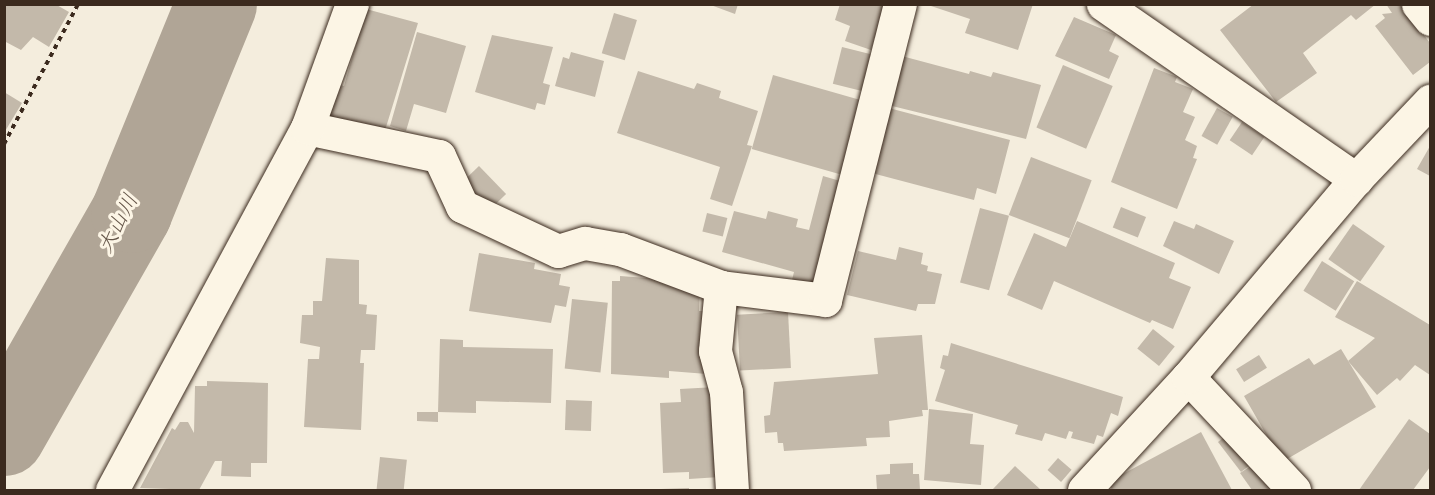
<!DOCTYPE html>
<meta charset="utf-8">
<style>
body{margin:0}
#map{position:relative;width:1435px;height:495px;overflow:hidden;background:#f4eddd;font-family:"Gochi Hand","Klee One",sans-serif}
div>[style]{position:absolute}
.river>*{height:81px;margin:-40.5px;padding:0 40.5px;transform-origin:40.5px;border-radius:40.5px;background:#b0a596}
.building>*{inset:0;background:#c3b9aa;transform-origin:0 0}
.path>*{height:4px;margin-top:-2px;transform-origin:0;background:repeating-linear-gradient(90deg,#3b2a1e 0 4.5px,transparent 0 9px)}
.roads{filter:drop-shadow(0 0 2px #3b2a1e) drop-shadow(0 0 2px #3b2a1e)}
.minor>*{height:33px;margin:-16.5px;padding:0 16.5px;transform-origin:16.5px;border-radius:16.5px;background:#fcf5e5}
span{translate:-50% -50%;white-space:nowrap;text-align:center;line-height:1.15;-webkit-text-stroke:6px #fcf5e5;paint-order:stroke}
.water-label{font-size:21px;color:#645548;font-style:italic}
.frame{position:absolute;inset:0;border:6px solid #3b2a1e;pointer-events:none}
</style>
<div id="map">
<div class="river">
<div style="left:4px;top:435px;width:257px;rotate:-60.3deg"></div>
<div style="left:131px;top:212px;width:225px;rotate:-67.8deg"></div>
</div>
<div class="building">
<div style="clip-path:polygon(4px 4px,55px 4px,69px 12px,49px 47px,33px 37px,21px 50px,4px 41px)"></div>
<div style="clip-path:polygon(708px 4px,738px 4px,735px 14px)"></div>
<div style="clip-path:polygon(840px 4px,886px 4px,871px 50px,845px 41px,850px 26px,835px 20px)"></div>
<div style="clip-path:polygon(1033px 4px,1018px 50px,965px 33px,970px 19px,928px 5px)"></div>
<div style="clip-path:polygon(1254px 4px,1376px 4px,1356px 20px,1351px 15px,1303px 53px,1317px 73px,1276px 102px,1220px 30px)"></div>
<div style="clip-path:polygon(1386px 4px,1400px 4px,1430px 43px,1430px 62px,1413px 75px,1375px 26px,1385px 18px,1382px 14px,1392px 13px)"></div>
<div style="clip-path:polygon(366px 9px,418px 23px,383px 137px,326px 121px,336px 84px,344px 86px)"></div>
<div style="left:614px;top:13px;width:24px;height:42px;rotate:17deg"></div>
<div style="clip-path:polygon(1074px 17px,1116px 35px,1109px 51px,1119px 56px,1109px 79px,1055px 56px)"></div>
<div style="clip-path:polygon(417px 32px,466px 46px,446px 113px,414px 104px,406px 131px,390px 126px)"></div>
<div style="clip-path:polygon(492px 35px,553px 47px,543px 83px,550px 85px,545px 105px,537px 103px,535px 110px,475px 92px)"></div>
<div style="left:842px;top:47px;width:33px;height:38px;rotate:14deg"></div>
<div style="clip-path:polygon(571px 52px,604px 61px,595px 97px,555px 86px,563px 57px,569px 59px)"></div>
<div style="clip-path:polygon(898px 55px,969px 74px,970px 71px,991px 77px,993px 72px,1041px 85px,1026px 139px,884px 104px)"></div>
<div style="left:1063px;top:65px;width:54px;height:68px;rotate:23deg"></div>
<div style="clip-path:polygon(1154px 68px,1177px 77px,1175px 82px,1193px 89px,1183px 112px,1195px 117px,1185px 140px,1197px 146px,1193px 158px,1197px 159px,1177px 209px,1111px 182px)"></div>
<div style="clip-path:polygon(638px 71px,694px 89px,697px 83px,721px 91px,719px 98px,758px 111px,747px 145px,752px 146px,732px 206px,710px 199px,720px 167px,617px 133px)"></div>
<div style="left:773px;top:75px;width:99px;height:77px;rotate:16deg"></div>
<div style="clip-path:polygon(4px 92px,22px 103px,4px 133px)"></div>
<div style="clip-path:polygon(885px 107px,1010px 140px,996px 194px,977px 188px,974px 200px,868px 172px)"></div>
<div style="left:1217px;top:108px;width:18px;height:32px;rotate:29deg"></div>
<div style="left:1242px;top:122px;width:27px;height:22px;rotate:34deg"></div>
<div style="clip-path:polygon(1430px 146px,1430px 176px,1417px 169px)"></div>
<div style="left:1031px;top:157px;width:65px;height:62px;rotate:21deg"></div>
<div style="left:479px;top:166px;width:39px;height:27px;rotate:46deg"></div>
<div style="clip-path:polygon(823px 176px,847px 183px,817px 290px,791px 284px,794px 272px,722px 252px,734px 211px,766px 219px,768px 211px,798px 219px,796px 227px,809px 230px)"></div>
<div style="left:1121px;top:207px;width:27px;height:22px;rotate:22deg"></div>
<div style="left:980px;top:208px;width:30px;height:77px;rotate:15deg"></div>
<div style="left:707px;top:213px;width:21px;height:19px;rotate:14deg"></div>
<div style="clip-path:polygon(1077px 221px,1175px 263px,1169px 278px,1191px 287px,1173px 329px,1152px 320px,1150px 323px,1054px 281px,1042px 310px,1007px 295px,1034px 233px,1066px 247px)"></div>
<div style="clip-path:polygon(1174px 221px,1194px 229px,1196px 224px,1234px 241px,1219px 274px,1163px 246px)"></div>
<div style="left:1353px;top:224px;width:39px;height:43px;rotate:35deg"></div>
<div style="clip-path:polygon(899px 247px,923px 253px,921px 264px,928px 266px,927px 271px,942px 274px,935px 304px,918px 304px,916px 311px,847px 295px,858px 251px,896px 260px)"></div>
<div style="clip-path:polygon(479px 253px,535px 263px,534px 269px,561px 274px,559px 285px,570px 287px,566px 307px,555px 305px,551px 323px,469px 311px)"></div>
<div style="clip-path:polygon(326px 258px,359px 260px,359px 304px,367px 305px,366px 314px,377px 315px,375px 350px,361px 350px,360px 363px,364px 363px,361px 430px,304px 427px,308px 359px,319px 359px,320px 347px,300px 343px,302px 315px,313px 315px,313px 301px,322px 301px)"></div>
<div style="left:1322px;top:261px;width:38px;height:35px;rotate:32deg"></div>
<div style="clip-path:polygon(620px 276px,673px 280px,700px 287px,699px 311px,710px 311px,707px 374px,669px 371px,669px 378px,611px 374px,612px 281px,620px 281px)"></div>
<div style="clip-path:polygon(1357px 281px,1430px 325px,1430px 375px,1415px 365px,1400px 381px,1397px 378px,1377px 395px,1348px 361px,1375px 338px,1335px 317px)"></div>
<div style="left:572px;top:299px;width:36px;height:70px;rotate:6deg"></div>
<div style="left:788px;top:312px;width:56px;height:51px;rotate:87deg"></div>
<div style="left:1153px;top:329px;width:28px;height:25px;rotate:39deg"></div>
<div style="clip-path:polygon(922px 335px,928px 410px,922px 410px,923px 416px,889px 421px,890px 437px,866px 438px,867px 446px,784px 451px,783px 443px,778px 443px,777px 432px,765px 433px,764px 416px,770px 415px,774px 382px,878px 374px,874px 338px)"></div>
<div style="clip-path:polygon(440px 339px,463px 340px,463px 347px,553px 349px,551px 403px,476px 401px,476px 413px,438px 412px,438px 422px,417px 421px,417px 412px,438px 412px)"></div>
<div style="clip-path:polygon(951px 343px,1123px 397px,1118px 416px,1111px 413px,1103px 437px,1097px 435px,1094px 444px,1071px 438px,1073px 432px,1069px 431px,1066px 439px,1045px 433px,1042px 441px,1015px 434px,1018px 425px,935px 401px,945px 370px,940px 368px,943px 355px,948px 356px)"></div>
<div style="clip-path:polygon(1341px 349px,1376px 407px,1282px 462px,1244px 396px,1309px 358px,1314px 365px)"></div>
<div style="left:1259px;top:355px;width:15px;height:27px;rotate:58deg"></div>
<div style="clip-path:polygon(207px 381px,268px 383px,267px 463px,251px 463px,251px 477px,221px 476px,222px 461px,215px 461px,199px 490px,140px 488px,172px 428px,175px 430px,180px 422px,188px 422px,194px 433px,195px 386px,207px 386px)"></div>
<div style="clip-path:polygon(716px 387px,720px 477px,689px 479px,689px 472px,663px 473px,660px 403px,681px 402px,680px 389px)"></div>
<div style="left:566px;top:400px;width:26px;height:30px;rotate:2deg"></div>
<div style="clip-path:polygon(929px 409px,973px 414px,970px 444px,984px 445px,981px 485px,924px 480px)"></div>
<div style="clip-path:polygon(1409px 419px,1430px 434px,1430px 467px,1413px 490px,1359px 490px)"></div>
<div style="clip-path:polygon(1201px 432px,1232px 490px,1112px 490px,1108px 482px)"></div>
<div style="clip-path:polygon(1231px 432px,1257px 460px,1241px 472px,1218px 442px)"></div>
<div style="left:380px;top:457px;width:27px;height:33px;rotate:6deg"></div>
<div style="left:1058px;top:458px;width:18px;height:16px;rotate:41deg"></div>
<div style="clip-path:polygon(1260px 460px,1281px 490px,1252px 490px,1240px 473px)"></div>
<div style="clip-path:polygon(913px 463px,913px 474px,919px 474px,920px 490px,877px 490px,876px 475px,890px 474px,890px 464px)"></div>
<div style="clip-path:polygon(1015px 466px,1041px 490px,992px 490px)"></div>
<div style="clip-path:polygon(689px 488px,689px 490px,661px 490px,661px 489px)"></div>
</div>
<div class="path">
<div style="left:4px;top:144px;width:158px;rotate:-62.1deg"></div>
</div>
<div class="roads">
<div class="minor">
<div style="left:1103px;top:4px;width:308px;rotate:34.7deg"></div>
<div style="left:1418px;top:4px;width:19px;rotate:51deg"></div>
<div style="left:307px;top:128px;width:135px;rotate:12deg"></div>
<div style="left:439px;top:156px;width:55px;rotate:65.3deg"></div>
<div style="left:462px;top:206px;width:106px;rotate:25.1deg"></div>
<div style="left:558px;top:251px;width:28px;rotate:-17deg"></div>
<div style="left:585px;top:243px;width:36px;rotate:10deg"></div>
<div style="left:620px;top:249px;width:108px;rotate:20.6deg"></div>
<div style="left:721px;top:287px;width:105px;rotate:7.1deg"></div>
<div style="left:825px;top:300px;width:305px;rotate:-75.8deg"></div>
<div style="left:721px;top:287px;width:64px;rotate:95.4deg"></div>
<div style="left:715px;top:351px;width:42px;rotate:75deg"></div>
<div style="left:726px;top:392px;width:98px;rotate:86.5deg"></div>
<div style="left:1188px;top:377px;width:155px;rotate:46.8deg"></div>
<div style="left:112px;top:490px;width:411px;rotate:-61.7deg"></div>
<div style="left:307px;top:128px;width:132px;rotate:-70.1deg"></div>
<div style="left:1084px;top:490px;width:154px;rotate:-47.4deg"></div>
<div style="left:1188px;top:377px;width:260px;rotate:-49.7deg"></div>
<div style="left:1356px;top:179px;width:108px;rotate:-46.5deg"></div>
</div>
</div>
<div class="water-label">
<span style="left:121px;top:225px;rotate:-63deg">大山川</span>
</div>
<div class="frame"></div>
</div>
